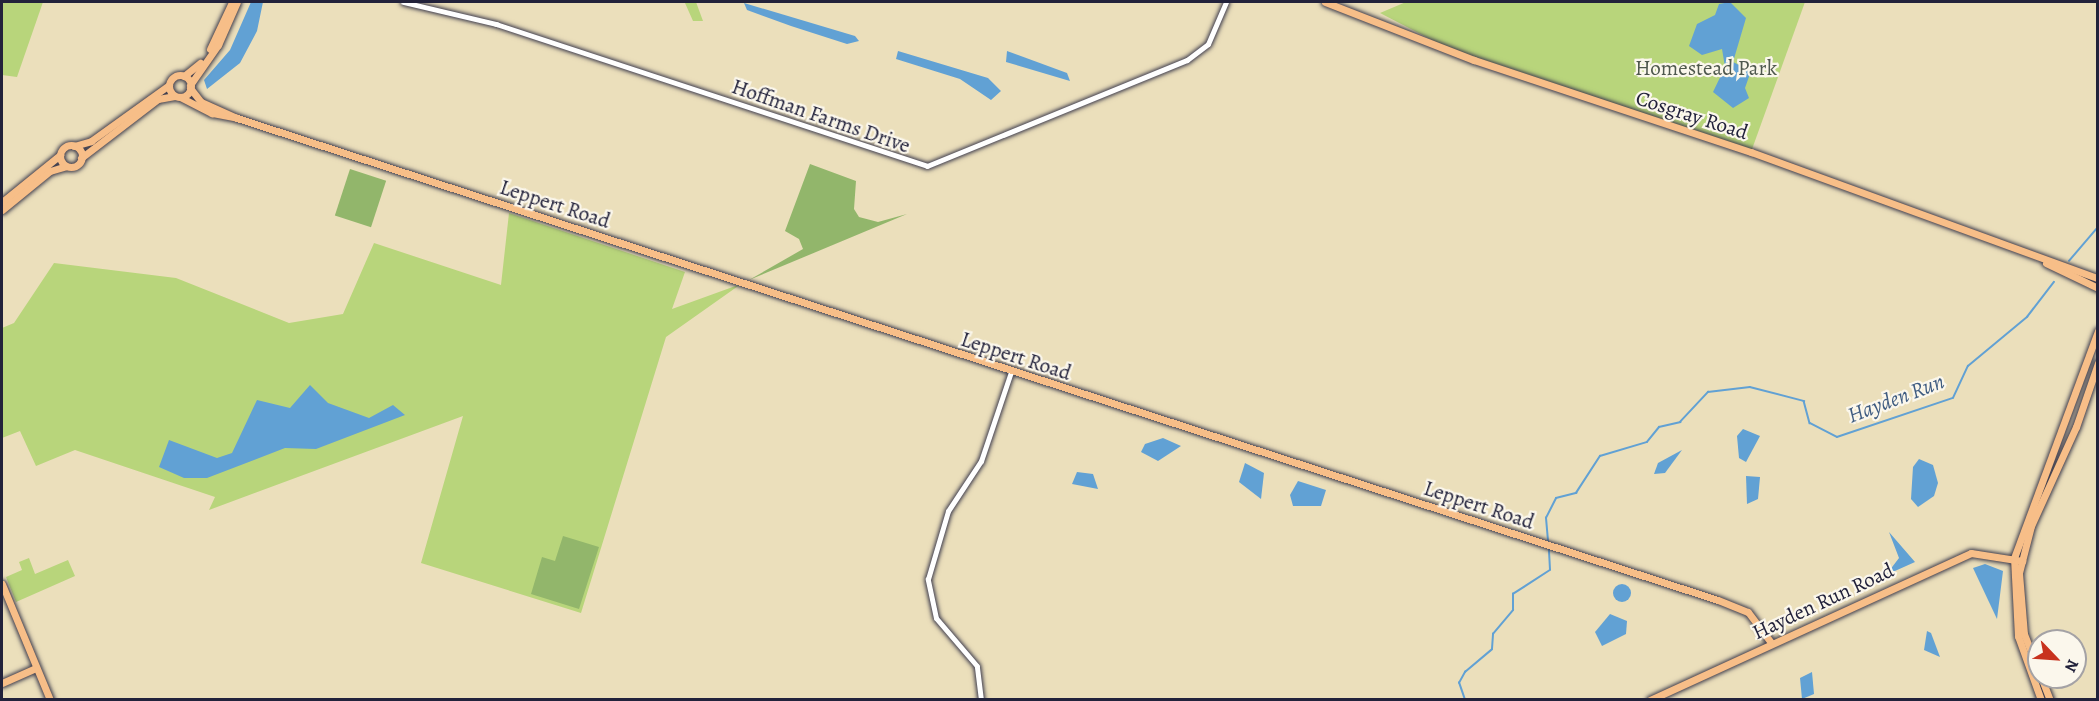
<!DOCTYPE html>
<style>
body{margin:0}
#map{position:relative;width:2099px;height:701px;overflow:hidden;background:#ebdfbb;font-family:Alegreya,serif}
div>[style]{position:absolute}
.green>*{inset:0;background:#b8d57b}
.forest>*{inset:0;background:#92b66b;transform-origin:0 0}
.water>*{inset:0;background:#61a1d4}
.round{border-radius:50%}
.stream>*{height:1.5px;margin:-0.75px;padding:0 0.75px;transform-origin:0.75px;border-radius:0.75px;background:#61a1d4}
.roads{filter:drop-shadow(0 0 2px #403e4e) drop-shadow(0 0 2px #403e4e)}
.minor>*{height:5px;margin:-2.5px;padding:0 2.5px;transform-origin:2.5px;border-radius:2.5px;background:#fff}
.major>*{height:7px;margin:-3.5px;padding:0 3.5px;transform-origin:3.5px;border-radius:3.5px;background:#f7be88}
.major>.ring{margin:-3.5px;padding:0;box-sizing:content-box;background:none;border:7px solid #f7be88;border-radius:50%}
span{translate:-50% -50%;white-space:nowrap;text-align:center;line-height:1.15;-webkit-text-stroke:4.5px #fbf7ec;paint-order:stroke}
.park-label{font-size:21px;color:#4f584e}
.street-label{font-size:21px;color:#22223b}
.water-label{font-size:22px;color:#3e5b80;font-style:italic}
.frame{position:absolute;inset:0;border:3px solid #22223b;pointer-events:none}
.north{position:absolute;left:2027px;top:629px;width:60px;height:60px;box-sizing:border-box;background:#fbf7ec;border:2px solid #a4a2a5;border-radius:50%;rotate:115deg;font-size:16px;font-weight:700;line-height:24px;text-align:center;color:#22223b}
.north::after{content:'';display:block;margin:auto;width:21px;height:27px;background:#c8321e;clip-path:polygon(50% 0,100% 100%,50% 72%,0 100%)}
</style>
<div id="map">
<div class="green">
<div style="clip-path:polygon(2px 2px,43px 2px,17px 77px,2px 75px)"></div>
<div style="clip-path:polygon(697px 2px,696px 2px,703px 21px,693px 21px,685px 3px)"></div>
<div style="clip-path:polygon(1406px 2px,1805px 2px,1751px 152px,1459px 54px,1380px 13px)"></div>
<div style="clip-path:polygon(509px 213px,685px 272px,672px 309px,741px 284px,666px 337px,581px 613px,421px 563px,463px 416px,209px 510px,215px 497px,75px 450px,36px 466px,20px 431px,2px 438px,2px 328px,14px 323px,54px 263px,176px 278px,289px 323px,343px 314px,374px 243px,501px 285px)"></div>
<div style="clip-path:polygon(29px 558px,35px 574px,68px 560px,75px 576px,16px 602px,6px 577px,22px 570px,19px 562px)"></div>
</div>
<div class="forest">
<div style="clip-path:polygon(810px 164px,856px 181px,854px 209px,859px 217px,878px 222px,907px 214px,749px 280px,803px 249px,799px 239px,785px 231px)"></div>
<div style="left:350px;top:169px;width:38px;height:49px;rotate:18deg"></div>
<div style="clip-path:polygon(563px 536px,599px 547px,579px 609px,531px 594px,542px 557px,555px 561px)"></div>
</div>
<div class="water">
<div style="clip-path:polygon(251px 2px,263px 2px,257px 31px,240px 63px,207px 89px,204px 80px,230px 50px)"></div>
<div style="clip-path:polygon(1730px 2px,1746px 18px,1733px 62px,1751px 71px,1745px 88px,1749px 98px,1733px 108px,1713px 92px,1725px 67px,1722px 49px,1702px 55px,1689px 46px,1697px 24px,1715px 15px,1719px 4px)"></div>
<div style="clip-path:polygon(744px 3px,855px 36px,859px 41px,847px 44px,791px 26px,747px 10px)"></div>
<div style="clip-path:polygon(898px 51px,988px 78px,1001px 91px,991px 100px,960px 79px,896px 59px)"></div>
<div style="clip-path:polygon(1007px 51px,1067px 73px,1070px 81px,1006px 62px)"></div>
<div style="clip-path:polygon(310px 385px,328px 403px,369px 418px,393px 405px,405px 415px,316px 449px,285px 448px,207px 478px,184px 478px,159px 467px,169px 440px,217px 458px,232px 453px,257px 400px,290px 408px)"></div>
<div style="clip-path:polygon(1743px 429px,1760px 436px,1746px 462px,1739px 458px,1737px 436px)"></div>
<div style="clip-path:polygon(1163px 438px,1181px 446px,1158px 461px,1141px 452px,1145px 444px)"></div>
<div style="clip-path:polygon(1682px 450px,1665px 473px,1654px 474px,1658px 463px)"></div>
<div style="clip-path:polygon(1919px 459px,1933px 465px,1938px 483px,1934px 496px,1918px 507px,1911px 499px,1913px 467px)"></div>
<div style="clip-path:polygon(1245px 463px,1264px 473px,1261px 499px,1239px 482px)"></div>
<div style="clip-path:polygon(1077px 472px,1093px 474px,1098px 489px,1072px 484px)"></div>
<div style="clip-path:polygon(1746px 476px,1760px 477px,1758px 499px,1747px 504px)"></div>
<div style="clip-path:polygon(1298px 481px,1326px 490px,1321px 506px,1293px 506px,1290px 495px)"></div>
<div style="clip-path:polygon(1889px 532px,1915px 562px,1886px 575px,1899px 558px)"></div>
<div style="clip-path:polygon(1985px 564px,2003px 571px,1997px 619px,1973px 568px)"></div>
<div class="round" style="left:1613px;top:584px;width:18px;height:18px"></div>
<div style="clip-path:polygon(1610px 614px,1627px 621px,1626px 634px,1602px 646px,1595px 632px)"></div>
<div style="clip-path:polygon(1927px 631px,1931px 633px,1940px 657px,1924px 650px)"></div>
<div style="clip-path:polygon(1812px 672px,1814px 694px,1802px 699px,1800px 678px)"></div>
</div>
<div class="stream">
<div style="left:2069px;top:261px;width:45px;rotate:-49.5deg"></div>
<div style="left:1548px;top:541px;width:23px;rotate:-95deg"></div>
<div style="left:1546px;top:518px;width:22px;rotate:-63deg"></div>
<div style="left:1556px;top:498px;width:21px;rotate:-14deg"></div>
<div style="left:1576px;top:493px;width:44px;rotate:-57deg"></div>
<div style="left:1600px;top:456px;width:49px;rotate:-16.6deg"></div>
<div style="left:1647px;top:442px;width:19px;rotate:-51deg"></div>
<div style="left:1659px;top:427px;width:22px;rotate:-13deg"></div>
<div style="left:1680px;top:422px;width:41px;rotate:-47deg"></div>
<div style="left:1708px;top:392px;width:42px;rotate:-6.8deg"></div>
<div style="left:1750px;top:387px;width:56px;rotate:14.5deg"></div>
<div style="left:1804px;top:401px;width:23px;rotate:75deg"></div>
<div style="left:1810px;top:423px;width:30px;rotate:27deg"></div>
<div style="left:1837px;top:437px;width:122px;rotate:-18.6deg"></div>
<div style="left:1953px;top:398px;width:35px;rotate:-65deg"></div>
<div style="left:1968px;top:366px;width:77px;rotate:-39.7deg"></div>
<div style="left:2027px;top:317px;width:44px;rotate:-52.4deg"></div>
<div style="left:1465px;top:700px;width:18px;rotate:-109deg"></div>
<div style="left:1459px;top:683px;width:13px;rotate:-61deg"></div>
<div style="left:1465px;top:672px;width:35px;rotate:-40deg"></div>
<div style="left:1492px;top:649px;width:15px;rotate:-86deg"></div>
<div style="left:1493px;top:634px;width:31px;rotate:-50deg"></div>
<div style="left:1513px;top:610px;width:16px;rotate:-90deg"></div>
<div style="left:1513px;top:594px;width:44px;rotate:-33deg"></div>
<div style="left:1550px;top:570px;width:21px;rotate:-93deg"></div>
</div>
<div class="roads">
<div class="minor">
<div style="left:403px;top:2px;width:96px;rotate:13.3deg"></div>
<div style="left:496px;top:24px;width:454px;rotate:18.2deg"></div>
<div style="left:927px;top:166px;width:281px;rotate:-22.2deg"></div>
<div style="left:1187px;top:60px;width:26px;rotate:-37deg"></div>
<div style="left:1208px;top:44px;width:46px;rotate:-66.8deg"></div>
<div style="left:981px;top:700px;width:34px;rotate:-97deg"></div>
<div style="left:977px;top:666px;width:63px;rotate:-130.5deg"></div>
<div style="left:936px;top:618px;width:40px;rotate:-102deg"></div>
<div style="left:928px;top:579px;width:71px;rotate:-73.6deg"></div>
<div style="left:948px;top:511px;width:60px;rotate:-56.6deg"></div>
<div style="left:981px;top:461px;width:94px;rotate:-71.4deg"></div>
</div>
<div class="major">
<div style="left:1325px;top:2px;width:160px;rotate:21.3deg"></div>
<div style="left:1474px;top:60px;width:292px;rotate:18.4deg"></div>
<div style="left:1751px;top:152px;width:369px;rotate:20deg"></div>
<div style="left:210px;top:49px;width:52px;rotate:-64.9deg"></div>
<div class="ring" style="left:169px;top:75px;width:15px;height:15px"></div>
<div style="left:184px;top:76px;width:21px;rotate:-39deg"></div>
<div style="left:190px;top:85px;width:49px;rotate:-55deg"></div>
<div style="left:218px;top:45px;width:47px;rotate:-66.2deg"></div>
<div style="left:190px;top:88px;width:18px;rotate:52deg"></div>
<div style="left:201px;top:102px;width:39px;rotate:24deg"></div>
<div style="left:237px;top:118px;width:1557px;rotate:18.03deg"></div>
<div style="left:1718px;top:600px;width:32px;rotate:22deg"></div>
<div style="left:1748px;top:612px;width:39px;rotate:53deg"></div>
<div style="left:180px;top:97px;width:36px;rotate:27deg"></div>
<div style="left:212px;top:113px;width:25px;rotate:11deg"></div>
<div class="ring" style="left:60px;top:145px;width:15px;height:15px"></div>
<div style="left:74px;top:146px;width:18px;rotate:-16deg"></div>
<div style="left:91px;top:141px;width:96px;rotate:-35.7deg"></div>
<div style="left:81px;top:158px;width:97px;rotate:-37.5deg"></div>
<div style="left:158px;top:99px;width:17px;rotate:-10deg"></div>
<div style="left:2px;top:202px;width:75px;rotate:-39deg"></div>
<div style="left:2px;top:210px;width:62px;rotate:-39.1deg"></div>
<div style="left:50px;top:171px;width:17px;rotate:-17deg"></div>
<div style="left:2046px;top:263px;width:58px;rotate:25.7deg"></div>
<div style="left:2px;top:584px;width:126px;rotate:67.5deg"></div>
<div style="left:2039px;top:672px;width:41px;rotate:-111.5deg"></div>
<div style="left:2024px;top:634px;width:61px;rotate:-94.7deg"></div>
<div style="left:2019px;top:573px;width:49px;rotate:-75.7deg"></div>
<div style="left:2031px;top:526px;width:109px;rotate:-65.6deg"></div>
<div style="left:2076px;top:427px;width:68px;rotate:-71deg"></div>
<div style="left:2041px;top:677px;width:25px;rotate:69deg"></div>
<div style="left:2px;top:683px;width:37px;rotate:-24deg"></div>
<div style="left:1650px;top:700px;width:353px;rotate:-24.6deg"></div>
<div style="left:1971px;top:553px;width:52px;rotate:8.9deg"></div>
<div style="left:2041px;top:700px;width:68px;rotate:-109.8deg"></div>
<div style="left:2018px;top:636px;width:78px;rotate:-92.9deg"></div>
<div style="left:2014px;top:558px;width:242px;rotate:-69.7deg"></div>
</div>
</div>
<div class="park-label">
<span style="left:1706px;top:68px">Homestead Park</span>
</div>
<div class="street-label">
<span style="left:1692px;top:115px;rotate:18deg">Cosgray Road</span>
<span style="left:821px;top:116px;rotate:19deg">Hoffman Farms Drive</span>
<span style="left:555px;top:204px;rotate:18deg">Leppert Road</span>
<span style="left:1016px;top:356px;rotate:18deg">Leppert Road</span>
<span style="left:1479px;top:505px;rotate:18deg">Leppert Road</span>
<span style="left:1823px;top:601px;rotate:-25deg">Hayden Run Road</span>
</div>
<div class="water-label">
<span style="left:1896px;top:399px;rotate:-21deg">Hayden Run</span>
</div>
<div class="frame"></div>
<div class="north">N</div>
</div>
